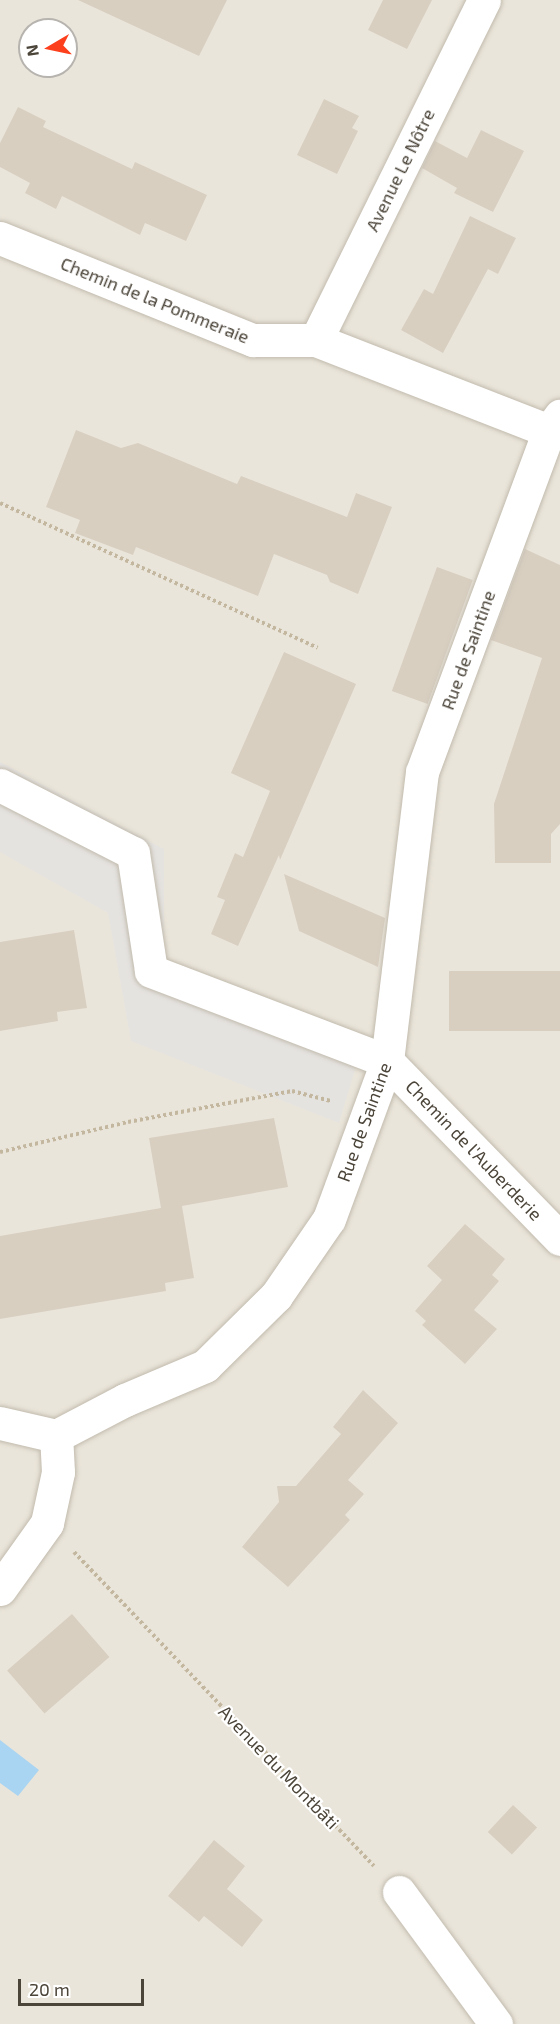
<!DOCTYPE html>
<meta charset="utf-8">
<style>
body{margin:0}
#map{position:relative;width:560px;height:2024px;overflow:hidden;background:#f6f3ec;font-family:"Exo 2",sans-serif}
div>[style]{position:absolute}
.residential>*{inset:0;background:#eae5da}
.parking>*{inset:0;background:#e5e3e0}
.water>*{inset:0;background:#a9d4f2}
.building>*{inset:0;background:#d8cfc1;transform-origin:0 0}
.path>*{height:4px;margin-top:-2px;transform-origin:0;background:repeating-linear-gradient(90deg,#c4b79f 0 3px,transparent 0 6px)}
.roads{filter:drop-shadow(0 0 2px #c2bbae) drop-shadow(0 0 2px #c2bbae)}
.street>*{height:33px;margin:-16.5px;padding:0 16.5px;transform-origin:16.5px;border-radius:16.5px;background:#fff}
span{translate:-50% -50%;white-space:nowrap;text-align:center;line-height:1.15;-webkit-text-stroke:4.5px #fff;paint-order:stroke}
.street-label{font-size:18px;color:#4b4439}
.north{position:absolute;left:18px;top:18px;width:60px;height:60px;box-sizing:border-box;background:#fff;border:2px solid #b7b4b0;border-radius:50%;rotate:261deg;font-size:16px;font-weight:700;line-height:24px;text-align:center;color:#4b4439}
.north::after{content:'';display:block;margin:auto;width:21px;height:27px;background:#fc3f1d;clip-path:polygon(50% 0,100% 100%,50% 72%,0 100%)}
.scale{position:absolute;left:18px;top:1979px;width:126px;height:27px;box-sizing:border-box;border:3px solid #4b4439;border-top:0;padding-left:8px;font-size:18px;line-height:21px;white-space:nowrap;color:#4b4439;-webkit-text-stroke:4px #fff;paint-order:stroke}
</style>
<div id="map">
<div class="residential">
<div style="clip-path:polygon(evenodd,0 0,560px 0,560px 2024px,0 2024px,0 0,30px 30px,66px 30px,66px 66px,30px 66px,30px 30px)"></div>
</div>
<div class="parking">
<div style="clip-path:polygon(0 762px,164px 849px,164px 964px,365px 1036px,339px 1123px,131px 1041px,108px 913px,0 852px)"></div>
</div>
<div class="water">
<div style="clip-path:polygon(0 1740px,39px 1770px,18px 1796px,0 1783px)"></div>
</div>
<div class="building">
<div style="clip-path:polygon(78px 0,227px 0,199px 56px)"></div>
<div style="clip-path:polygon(383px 0,432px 0,407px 49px,368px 30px)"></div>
<div style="clip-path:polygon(324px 99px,359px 116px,352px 128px,358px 131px,337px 174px,297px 155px)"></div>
<div style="clip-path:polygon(18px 107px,46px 121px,43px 127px,132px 169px,135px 162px,207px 195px,186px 241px,145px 223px,140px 235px,62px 196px,56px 209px,25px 193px,30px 183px,0 167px,0 143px)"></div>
<div style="clip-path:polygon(481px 130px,524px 151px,493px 212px,454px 193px,457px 188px,422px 168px,435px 141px,467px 158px)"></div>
<div style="clip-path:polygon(470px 216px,516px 238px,498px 274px,488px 269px,443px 353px,401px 330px,424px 289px,433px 294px)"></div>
<div style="clip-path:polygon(76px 430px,121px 448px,138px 443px,237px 484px,241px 476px,347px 517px,356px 493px,392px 507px,358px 594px,330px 582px,327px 575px,274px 554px,258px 596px,136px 547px,133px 555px,75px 533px,80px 520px,46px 507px)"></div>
<div style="clip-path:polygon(525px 549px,560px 565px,560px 824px,551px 834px,551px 863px,495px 863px,494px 804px,542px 658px,491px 640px)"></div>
<div style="left:437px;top:567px;width:38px;height:132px;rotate:20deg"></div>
<div style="clip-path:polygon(284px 652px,356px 684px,280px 860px,279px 855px,238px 946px,211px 934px,225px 900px,217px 897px,235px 853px,243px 857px,270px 791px,231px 773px)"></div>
<div style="clip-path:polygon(284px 874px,385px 918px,378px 967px,299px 931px)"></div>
<div style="clip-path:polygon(74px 930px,87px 1008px,57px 1012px,58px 1021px,0 1031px,0 942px)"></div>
<div style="left:560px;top:971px;width:60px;height:111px;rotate:90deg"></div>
<div style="clip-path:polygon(274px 1118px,288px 1187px,182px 1206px,194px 1278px,165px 1283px,166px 1291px,0 1319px,0 1236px,161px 1208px,149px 1138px)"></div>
<div style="clip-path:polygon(465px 1224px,505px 1259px,492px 1275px,499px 1281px,474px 1310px,497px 1329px,465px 1364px,422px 1325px,426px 1321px,415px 1311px,442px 1280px,427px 1266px)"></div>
<div style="clip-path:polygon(363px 1390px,398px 1423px,348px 1480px,364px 1494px,345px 1515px,350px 1520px,288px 1587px,242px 1547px,279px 1502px,277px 1486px,296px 1486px,341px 1434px,333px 1427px)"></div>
<div style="left:72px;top:1614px;width:57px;height:86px;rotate:49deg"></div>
<div style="left:513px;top:1805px;width:33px;height:37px;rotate:43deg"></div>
<div style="clip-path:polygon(214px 1840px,245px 1866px,227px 1889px,263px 1920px,242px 1947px,204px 1916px,199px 1922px,168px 1896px)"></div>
</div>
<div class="path">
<div style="left:0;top:503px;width:349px;rotate:24.5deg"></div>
<div style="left:0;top:1152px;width:131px;rotate:-13.2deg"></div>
<div style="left:128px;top:1122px;width:167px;rotate:-10.7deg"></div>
<div style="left:292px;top:1091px;width:40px;rotate:14.4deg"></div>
<div style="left:74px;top:1552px;width:434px;rotate:46.3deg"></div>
</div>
<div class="roads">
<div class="street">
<div style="left:0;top:238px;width:273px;rotate:22deg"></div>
<div style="left:253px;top:340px;width:63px"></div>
<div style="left:316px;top:340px;width:250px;rotate:21.3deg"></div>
<div style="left:316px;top:340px;width:379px;rotate:-63.7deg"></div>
<div style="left:0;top:785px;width:149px;rotate:27.1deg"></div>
<div style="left:133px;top:853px;width:119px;rotate:81.3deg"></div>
<div style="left:151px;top:971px;width:253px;rotate:20.9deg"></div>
<div style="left:387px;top:1061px;width:248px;rotate:45.8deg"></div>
<div style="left:0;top:1423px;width:57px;rotate:13.1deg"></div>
<div style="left:56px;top:1436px;width:78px;rotate:-27.6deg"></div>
<div style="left:125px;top:1400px;width:87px;rotate:-23deg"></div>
<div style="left:205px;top:1366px;width:100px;rotate:-44.6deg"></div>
<div style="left:276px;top:1296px;width:93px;rotate:-55.5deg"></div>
<div style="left:329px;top:1219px;width:168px;rotate:-69.8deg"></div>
<div style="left:387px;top:1061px;width:291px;rotate:-83.1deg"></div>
<div style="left:422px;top:772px;width:364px;rotate:-69.6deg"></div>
<div style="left:549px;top:431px;width:19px;rotate:-54deg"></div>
<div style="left:0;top:1589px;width:81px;rotate:-54.5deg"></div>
<div style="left:47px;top:1523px;width:52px;rotate:-77.8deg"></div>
<div style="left:58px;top:1472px;width:36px;rotate:-93deg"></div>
<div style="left:399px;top:1892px;width:164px;rotate:53.7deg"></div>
</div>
</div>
<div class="street-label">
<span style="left:400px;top:170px;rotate:-64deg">Avenue Le Nôtre</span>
<span style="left:155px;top:300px;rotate:22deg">Chemin de la Pommeraie</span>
<span style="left:468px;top:650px;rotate:-70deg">Rue de Saintine</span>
<span style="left:364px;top:1122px;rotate:-70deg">Rue de Saintine</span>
<span style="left:474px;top:1150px;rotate:46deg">Chemin de l'Auberderie</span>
<span style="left:279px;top:1767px;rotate:46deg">Avenue du Montbâti</span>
</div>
<div class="north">N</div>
<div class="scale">20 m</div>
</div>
